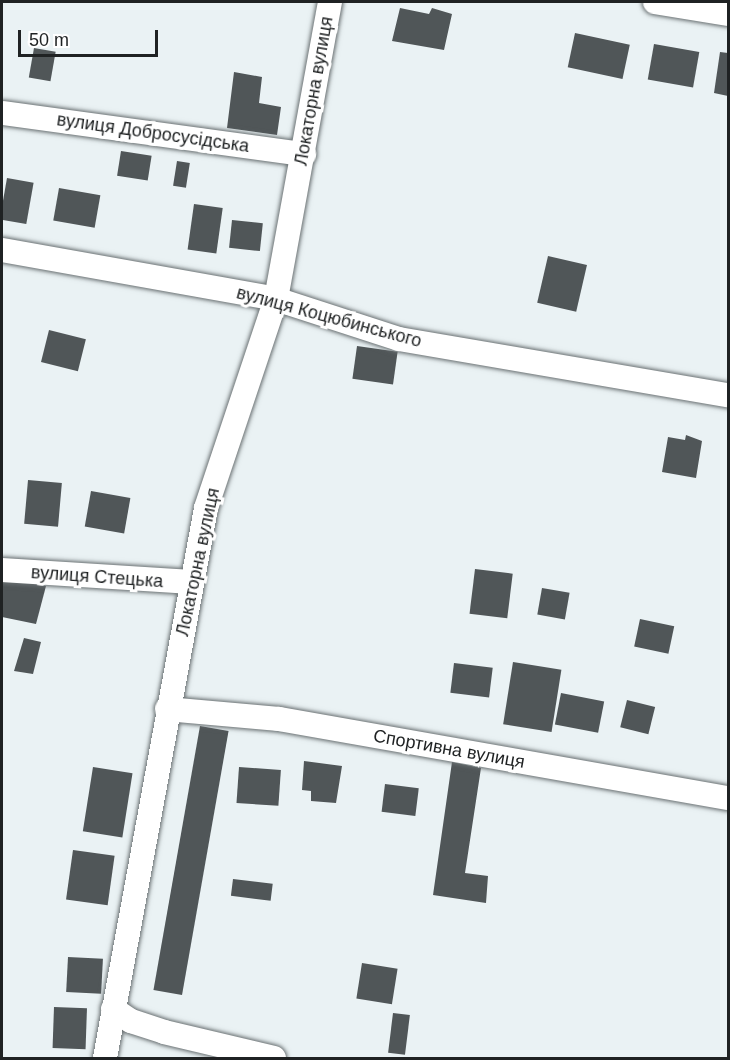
<!DOCTYPE html>
<meta charset="utf-8">
<style>
body{margin:0}
#map{position:relative;width:730px;height:1060px;overflow:hidden;background:#eaf2f4;font-family:Arial,sans-serif}
div>[style]{position:absolute}
.building>*{inset:0;background:#505658;transform-origin:0 0}
.roads{filter:drop-shadow(0 0 2px #6a7173) drop-shadow(0 0 2px #6a7173)}
.minor>*{height:24px;margin:-12px;padding:0 12px;transform-origin:12px;border-radius:12px;background:#fff}
span{translate:-50% -50%;white-space:nowrap;text-align:center;line-height:1.15;-webkit-text-stroke:6px #fff;paint-order:stroke}
.street-label{font-size:18px;color:#1f2223}
.frame{position:absolute;inset:0;border:3px solid #1f2223;pointer-events:none}
.scale{position:absolute;left:18px;top:30px;width:140px;height:27px;box-sizing:border-box;border:3px solid #1f2223;border-top:0;padding-left:8px;font-size:18px;line-height:21px;white-space:nowrap;color:#1f2223;-webkit-text-stroke:4px #fff;paint-order:stroke}
</style>
<div id="map">
<div class="building">
<div style="clip-path:polygon(400px 8px,429px 14px,432px 8px,452px 14px,444px 50px,392px 41px)"></div>
<div style="left:575px;top:33px;width:56px;height:35px;rotate:12deg"></div>
<div style="left:654px;top:44px;width:46px;height:36px;rotate:10deg"></div>
<div style="left:34px;top:48px;width:22px;height:30px;rotate:10deg"></div>
<div style="clip-path:polygon(720px 52px,728px 53px,728px 96px,714px 93px)"></div>
<div style="clip-path:polygon(234px 72px,262px 77px,259px 103px,281px 107px,277px 135px,227px 128px)"></div>
<div style="left:121px;top:151px;width:31px;height:25px;rotate:9deg"></div>
<div style="left:177px;top:161px;width:13px;height:25px;rotate:9deg"></div>
<div style="left:7px;top:178px;width:27px;height:42px;rotate:10deg"></div>
<div style="left:59px;top:188px;width:42px;height:33px;rotate:10deg"></div>
<div style="left:194px;top:204px;width:29px;height:46px;rotate:8deg"></div>
<div style="left:232px;top:220px;width:31px;height:28px;rotate:6deg"></div>
<div style="left:548px;top:256px;width:40px;height:48px;rotate:13deg"></div>
<div style="left:49px;top:330px;width:38px;height:33px;rotate:14deg"></div>
<div style="left:357px;top:346px;width:41px;height:33px;rotate:8deg"></div>
<div style="clip-path:polygon(686px 435px,702px 441px,696px 478px,662px 472px,668px 437px,685px 440px)"></div>
<div style="left:28px;top:480px;width:34px;height:44px;rotate:5deg"></div>
<div style="left:91px;top:491px;width:40px;height:36px;rotate:10deg"></div>
<div style="left:475px;top:569px;width:38px;height:45px;rotate:7deg"></div>
<div style="clip-path:polygon(3px 577px,46px 586px,36px 624px,2px 617px)"></div>
<div style="left:542px;top:588px;width:28px;height:27px;rotate:10deg"></div>
<div style="left:640px;top:619px;width:35px;height:28px;rotate:12deg"></div>
<div style="clip-path:polygon(24px 638px,41px 642px,33px 674px,14px 671px)"></div>
<div style="left:513px;top:662px;width:49px;height:63px;rotate:9deg"></div>
<div style="left:454px;top:663px;width:39px;height:30px;rotate:7deg"></div>
<div style="left:561px;top:693px;width:44px;height:32px;rotate:11deg"></div>
<div style="left:627px;top:700px;width:29px;height:28px;rotate:14deg"></div>
<div style="left:200px;top:726px;width:29px;height:268px;rotate:10deg"></div>
<div style="clip-path:polygon(304px 761px,342px 766px,336px 803px,311px 801px,311px 791px,302px 790px)"></div>
<div style="clip-path:polygon(452px 762px,481px 768px,465px 873px,488px 876px,486px 903px,433px 895px)"></div>
<div style="left:93px;top:767px;width:40px;height:65px;rotate:9deg"></div>
<div style="left:239px;top:767px;width:42px;height:36px;rotate:4deg"></div>
<div style="left:385px;top:784px;width:34px;height:28px;rotate:7deg"></div>
<div style="left:73px;top:850px;width:42px;height:50px;rotate:8deg"></div>
<div style="left:233px;top:879px;width:40px;height:17px;rotate:7deg"></div>
<div style="left:68px;top:957px;width:35px;height:35px;rotate:3deg"></div>
<div style="left:362px;top:963px;width:36px;height:36px;rotate:9deg"></div>
<div style="left:54px;top:1007px;width:33px;height:41px;rotate:2deg"></div>
<div style="left:393px;top:1013px;width:17px;height:40px;rotate:7deg"></div>
</div>
<div class="roads">
<div class="minor">
<div style="left:655px;top:2px;width:74px;rotate:9.3deg"></div>
<div style="left:3px;top:113px;width:304px;rotate:7.8deg"></div>
<div style="left:2px;top:250px;width:278px;rotate:10.1deg"></div>
<div style="left:276px;top:299px;width:129px;rotate:18deg"></div>
<div style="left:399px;top:339px;width:334px;rotate:9.7deg"></div>
<div style="left:2px;top:570px;width:190px;rotate:3.6deg"></div>
<div style="left:167px;top:709px;width:112px;rotate:5.1deg"></div>
<div style="left:279px;top:719px;width:456px;rotate:10deg"></div>
<div style="left:113px;top:1009px;width:22px;rotate:34deg"></div>
<div style="left:131px;top:1021px;width:35px;rotate:18deg"></div>
<div style="left:164px;top:1032px;width:113px;rotate:13.3deg"></div>
<div style="left:105px;top:1058px;width:559px;rotate:-79.59deg"></div>
<div style="left:206px;top:508px;width:220px;rotate:-71.5deg"></div>
<div style="left:276px;top:299px;width:302px;rotate:-79.7deg"></div>
</div>
</div>
<div class="street-label">
<span style="left:314px;top:91px;rotate:-80deg">Локаторна вулиця</span>
<span style="left:153px;top:133px;rotate:8deg">вулиця Добросусідська</span>
<span style="left:329px;top:317px;rotate:15deg">вулиця Коцюбинського</span>
<span style="left:198px;top:562px;rotate:-78deg">Локаторна вулиця</span>
<span style="left:97px;top:577px;rotate:4deg">вулиця Стецька</span>
<span style="left:449px;top:749px;rotate:10deg">Спортивна вулиця</span>
</div>
<div class="frame"></div>
<div class="scale">50 m</div>
</div>
